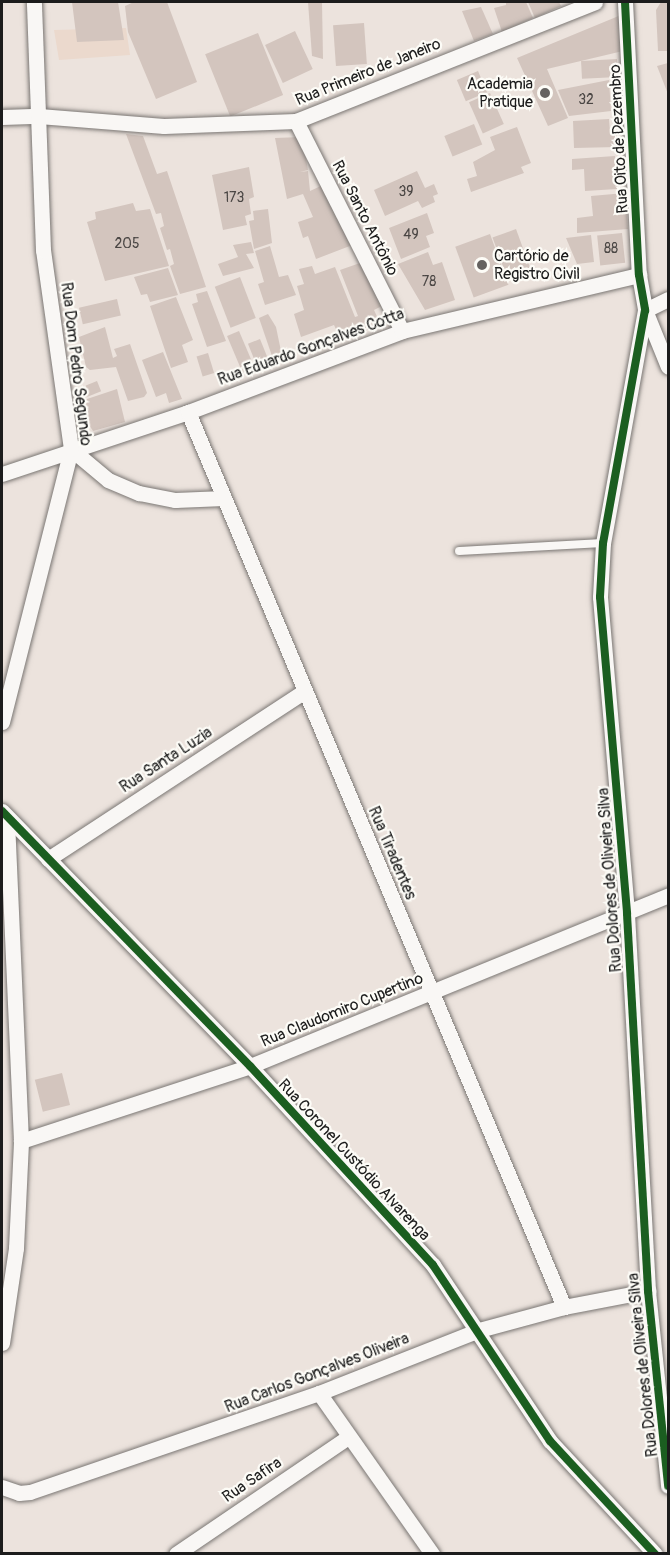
<!DOCTYPE html>
<meta charset="utf-8">
<style>
body{margin:0}
#map{position:relative;width:670px;height:1555px;overflow:hidden;background:#ece3dd;font-family:Pangolin,sans-serif}
div>[style]{position:absolute}
.built>*{inset:0;background:#ebd9cd}
.building>*{inset:0;background:#d3c5be;transform-origin:0 0}
.roads{filter:drop-shadow(0 0 2px #7a7673) drop-shadow(0 0 2px #7a7673)}
.lane>*{height:8px;margin:-4px;padding:0 4px;transform-origin:4px;border-radius:4px;background:#f9f7f5}
.street>*{height:15px;margin:-7.5px;padding:0 7.5px;transform-origin:7.5px;border-radius:7.5px;background:#f9f7f5}
.cycleway>*{height:8px;margin:-4px;padding:0 4px;transform-origin:4px;border-radius:4px;background:#1b5e20}
.dots>*{width:16px;height:16px;translate:-50% -50%;box-sizing:border-box;border:3px solid #fdfcf7;border-radius:50%}
span{translate:-50% -50%;white-space:nowrap;text-align:center;line-height:1.15;-webkit-text-stroke:4.5px #fdfcf7;paint-order:stroke}
.number-label{font-size:14px;color:#4a4644}
.number-label span{-webkit-text-stroke-width:0}
.street-label{font-size:16px;color:#1c1c1c}
.poi-label{font-size:16px;color:#1c1c1c}
.right{translate:-100% -50%;text-align:right}
.left{translate:0 -50%;text-align:left}
.frame{position:absolute;inset:0;border:3px solid #1c1c1c;pointer-events:none}
</style>
<div id="map">
<div class="built">
<div style="clip-path:polygon(126px 28px,130px 55px,59px 60px,54px 30px)"></div>
</div>
<div class="building">
<div style="clip-path:polygon(72px 2px,118px 2px,124px 40px,77px 42px)"></div>
<div style="clip-path:polygon(134px 2px,167px 2px,197px 82px,156px 99px,128px 32px,125px 6px)"></div>
<div style="clip-path:polygon(308px 2px,322px 2px,323px 59px,312px 56px)"></div>
<div style="clip-path:polygon(506px 2px,526px 2px,533px 18px,502px 32px,494px 8px,506px 5px)"></div>
<div style="clip-path:polygon(528px 2px,559px 2px,561px 6px,535px 18px)"></div>
<div style="clip-path:polygon(661px 2px,668px 2px,668px 51px,658px 51px,656px 10px)"></div>
<div style="clip-path:polygon(481px 7px,493px 34px,474px 41px,462px 11px)"></div>
<div style="clip-path:polygon(621px 15px,623px 51px,547px 69px,568px 118px,548px 126px,517px 58px)"></div>
<div style="left:364px;top:23px;width:41px;height:31px;rotate:86deg"></div>
<div style="left:295px;top:31px;width:42px;height:33px;rotate:65deg"></div>
<div style="left:258px;top:33px;width:67px;height:57px;rotate:68deg"></div>
<div style="left:617px;top:59px;width:18px;height:36px;rotate:87deg"></div>
<div style="clip-path:polygon(668px 63px,668px 94px,657px 66px)"></div>
<div style="left:478px;top:71px;width:23px;height:23px;rotate:67deg"></div>
<div style="clip-path:polygon(609px 80px,611px 111px,569px 116px,558px 90px)"></div>
<div style="left:490px;top:93px;width:34px;height:23px;rotate:66deg"></div>
<div style="clip-path:polygon(609px 119px,610px 132px,617px 132px,617px 147px,574px 148px,573px 121px)"></div>
<div style="left:474px;top:124px;width:22px;height:32px;rotate:68deg"></div>
<div style="clip-path:polygon(517px 127px,531px 163px,521px 167px,524px 173px,471px 192px,467px 179px,477px 176px,473px 162px,495px 150px,490px 137px)"></div>
<div style="clip-path:polygon(126px 134px,143px 136px,157px 174px,167px 171px,206px 287px,180px 294px,170px 266px,174px 264px,170px 249px,167px 250px,160px 228px,164px 226px,161px 213px,156px 214px)"></div>
<div style="clip-path:polygon(302px 137px,308px 170px,300px 172px,308px 171px,310px 191px,325px 184px,355px 244px,316px 259px,308px 236px,303px 238px,298px 222px,313px 217px,303px 194px,287px 199px,275px 138px)"></div>
<div style="clip-path:polygon(615px 156px,617px 189px,585px 191px,584px 169px,572px 170px,572px 159px)"></div>
<div style="clip-path:polygon(249px 167px,254px 197px,249px 199px,251px 214px,245px 216px,247px 225px,223px 230px,212px 175px)"></div>
<div style="clip-path:polygon(417px 171px,425px 188px,434px 184px,438px 194px,433px 196px,435px 202px,422px 208px,418px 201px,385px 216px,374px 190px)"></div>
<div style="clip-path:polygon(625px 193px,628px 229px,577px 233px,577px 218px,593px 216px,591px 196px)"></div>
<div style="clip-path:polygon(133px 203px,136px 211px,150px 209px,169px 266px,105px 281px,87px 222px,96px 219px,95px 212px)"></div>
<div style="clip-path:polygon(268px 209px,272px 243px,254px 249px,249px 221px,254px 220px,253px 211px)"></div>
<div style="clip-path:polygon(427px 213px,434px 233px,426px 236px,430px 247px,401px 259px,389px 228px)"></div>
<div style="left:516px;top:229px;width:41px;height:25px;rotate:70deg"></div>
<div style="left:622px;top:233px;width:30px;height:25px;rotate:84deg"></div>
<div style="left:490px;top:234px;width:54px;height:37px;rotate:70deg"></div>
<div style="clip-path:polygon(591px 235px,594px 262px,577px 264px,566px 238px)"></div>
<div style="clip-path:polygon(251px 242px,254px 253px,246px 254px,254px 268px,223px 276px,218px 264px,238px 257px,233px 245px)"></div>
<div style="clip-path:polygon(270px 246px,279px 277px,288px 275px,296px 295px,265px 305px,258px 284px,264px 282px,255px 251px)"></div>
<div style="clip-path:polygon(428px 252px,433px 265px,442px 262px,455px 300px,425px 310px,398px 264px)"></div>
<div style="clip-path:polygon(360px 263px,394px 300px,374px 310px,381px 325px,341px 340px,334px 325px,301px 337px,294px 314px,304px 310px,297px 286px,304px 284px,299px 269px,312px 266px,315px 274px,335px 267px,355px 317px,358px 316px,340px 270px)"></div>
<div style="clip-path:polygon(168px 268px,178px 295px,150px 302px,147px 294px,141px 295px,134px 277px)"></div>
<div style="left:240px;top:277px;width:44px;height:27px;rotate:69deg"></div>
<div style="clip-path:polygon(207px 291px,226px 341px,207px 347px,192px 304px,198px 302px,196px 294px)"></div>
<div style="clip-path:polygon(176px 297px,193px 340px,182px 345px,188px 362px,171px 368px,150px 306px)"></div>
<div style="left:117px;top:299px;width:17px;height:39px;rotate:77deg"></div>
<div style="clip-path:polygon(268px 314px,276px 327px,282px 356px,273px 359px,259px 318px)"></div>
<div style="clip-path:polygon(105px 327px,113px 358px,117px 356px,114px 349px,130px 344px,147px 393px,144px 397px,128px 401px,116px 367px,90px 370px,86px 367px,79px 337px)"></div>
<div style="left:239px;top:331px;width:40px;height:13px;rotate:67deg"></div>
<div style="left:260px;top:339px;width:24px;height:13px;rotate:68deg"></div>
<div style="clip-path:polygon(163px 352px,182px 399px,169px 403px,166px 393px,156px 397px,142px 360px)"></div>
<div style="left:208px;top:353px;width:21px;height:12px;rotate:73deg"></div>
<div style="left:97px;top:381px;width:11px;height:18px;rotate:68deg"></div>
<div style="clip-path:polygon(117px 389px,125px 422px,93px 431px,84px 417px,84px 400px)"></div>
<div style="left:62px;top:1073px;width:33px;height:28px;rotate:76deg"></div>
</div>
<div class="roads">
<div class="lane">
<div style="left:459px;top:551px;width:144px;rotate:-3.2deg"></div>
</div>
<div class="street">
<div style="left:625px;top:2px;width:273px;rotate:87.1deg"></div>
<div style="left:639px;top:275px;width:36px;rotate:80deg"></div>
<div style="left:645px;top:310px;width:237px;rotate:100.2deg"></div>
<div style="left:603px;top:543px;width:54px;rotate:93.2deg"></div>
<div style="left:600px;top:597px;width:318px;rotate:85.1deg"></div>
<div style="left:627px;top:914px;width:378px;rotate:86.8deg"></div>
<div style="left:648px;top:1291px;width:196px;rotate:84.1deg"></div>
<div style="left:2px;top:117px;width:37px;rotate:-2deg"></div>
<div style="left:39px;top:116px;width:125px;rotate:4.6deg"></div>
<div style="left:164px;top:126px;width:132px;rotate:-2.2deg"></div>
<div style="left:296px;top:121px;width:322px;rotate:-21.7deg"></div>
<div style="left:296px;top:121px;width:235px;rotate:63.2deg"></div>
<div style="left:668px;top:299px;width:25px;rotate:154deg"></div>
<div style="left:645px;top:310px;width:61px;rotate:68deg"></div>
<div style="left:188px;top:412px;width:971px;rotate:67.21deg"></div>
<div style="left:71px;top:449px;width:48px;rotate:40deg"></div>
<div style="left:108px;top:480px;width:34px;rotate:23deg"></div>
<div style="left:139px;top:493px;width:37px;rotate:11deg"></div>
<div style="left:175px;top:500px;width:49px;rotate:-2.3deg"></div>
<div style="left:2px;top:474px;width:196px;rotate:-18.4deg"></div>
<div style="left:188px;top:412px;width:229px;rotate:-20.7deg"></div>
<div style="left:402px;top:331px;width:244px;rotate:-13.3deg"></div>
<div style="left:2px;top:722px;width:282px;rotate:-75.8deg"></div>
<div style="left:71px;top:449px;width:201px;rotate:-98deg"></div>
<div style="left:43px;top:250px;width:248px;rotate:-92.1deg"></div>
<div style="left:2px;top:811px;width:356px;rotate:45.8deg"></div>
<div style="left:250px;top:1066px;width:270px;rotate:47.4deg"></div>
<div style="left:433px;top:1265px;width:211px;rotate:56.4deg"></div>
<div style="left:550px;top:1441px;width:154px;rotate:47.1deg"></div>
<div style="left:48px;top:859px;width:307px;rotate:-33.2deg"></div>
<div style="left:21px;top:1141px;width:241px;rotate:-18.1deg"></div>
<div style="left:250px;top:1066px;width:452px;rotate:-22.2deg"></div>
<div style="left:2px;top:1343px;width:96px;rotate:-81.6deg"></div>
<div style="left:16px;top:1248px;width:107px;rotate:-87.3deg"></div>
<div style="left:21px;top:1141px;width:323px;rotate:-92.5deg"></div>
<div style="left:319px;top:1393px;width:197px;rotate:54.9deg"></div>
<div style="left:2px;top:1487px;width:18px;rotate:19deg"></div>
<div style="left:19px;top:1493px;width:11px;rotate:-5deg"></div>
<div style="left:30px;top:1492px;width:305px;rotate:-18.9deg"></div>
<div style="left:319px;top:1393px;width:172px;rotate:-21.5deg"></div>
<div style="left:479px;top:1330px;width:88px;rotate:-15.1deg"></div>
<div style="left:564px;top:1307px;width:86px;rotate:-10.8deg"></div>
<div style="left:176px;top:1554px;width:208px;rotate:-34.2deg"></div>
</div>
</div>
<div class="cycleway">
<div style="left:625px;top:2px;width:273px;rotate:87.1deg"></div>
<div style="left:639px;top:275px;width:36px;rotate:80deg"></div>
<div style="left:645px;top:310px;width:237px;rotate:100.2deg"></div>
<div style="left:603px;top:543px;width:54px;rotate:93.2deg"></div>
<div style="left:600px;top:597px;width:318px;rotate:85.1deg"></div>
<div style="left:627px;top:914px;width:378px;rotate:86.8deg"></div>
<div style="left:648px;top:1291px;width:196px;rotate:84.1deg"></div>
<div style="left:2px;top:811px;width:356px;rotate:45.8deg"></div>
<div style="left:250px;top:1066px;width:270px;rotate:47.4deg"></div>
<div style="left:433px;top:1265px;width:211px;rotate:56.4deg"></div>
<div style="left:550px;top:1441px;width:154px;rotate:47.1deg"></div>
</div>
<div class="dots">
<div style="left:545px;top:93px;background:#656260"></div>
<div style="left:482px;top:265px;background:#656260"></div>
</div>
<div class="number-label">
<span style="left:586px;top:100px">32</span>
<span style="left:406px;top:192px">39</span>
<span style="left:234px;top:198px">173</span>
<span style="left:411px;top:235px">49</span>
<span style="left:127px;top:244px">205</span>
<span style="left:611px;top:249px">88</span>
<span style="left:429px;top:282px">78</span>
</div>
<div class="street-label">
<span style="left:368px;top:72px;rotate:-22deg">Rua Primeiro de Janeiro</span>
<span style="left:619px;top:139px;rotate:-93deg">Rua Oito de Dezembro</span>
<span style="left:365px;top:218px;rotate:63deg">Rua Santo Antônio</span>
<span style="left:311px;top:347px;rotate:-20deg">Rua Eduardo Gonçalves Cotta</span>
<span style="left:76px;top:364px;rotate:83deg">Rua Dom Pedro Segundo</span>
<span style="left:166px;top:760px;rotate:-33deg">Rua Santa Luzia</span>
<span style="left:392px;top:853px;rotate:67deg">Rua Tiradentes</span>
<span style="left:610px;top:880px;rotate:-94deg">Rua Dolores de Oliveira Silva</span>
<span style="left:342px;top:1010px;rotate:-22deg">Rua Claudomiro Cupertino</span>
<span style="left:354px;top:1160px;rotate:47deg">Rua Coronel Custódio Alvarenga</span>
<span style="left:643px;top:1365px;rotate:-96deg">Rua Dolores de Oliveira Silva</span>
<span style="left:317px;top:1373px;rotate:-21deg">Rua Carlos Gonçalves Oliveira</span>
<span style="left:252px;top:1480px;rotate:-34deg">Rua Safira</span>
</div>
<div class="poi-label">
<span class="right" style="left:533px;top:93px">Academia<br>Pratique</span>
<span class="left" style="left:494px;top:265px">Cartório de<br>Registro Civil</span>
</div>
<div class="frame"></div>
</div>
